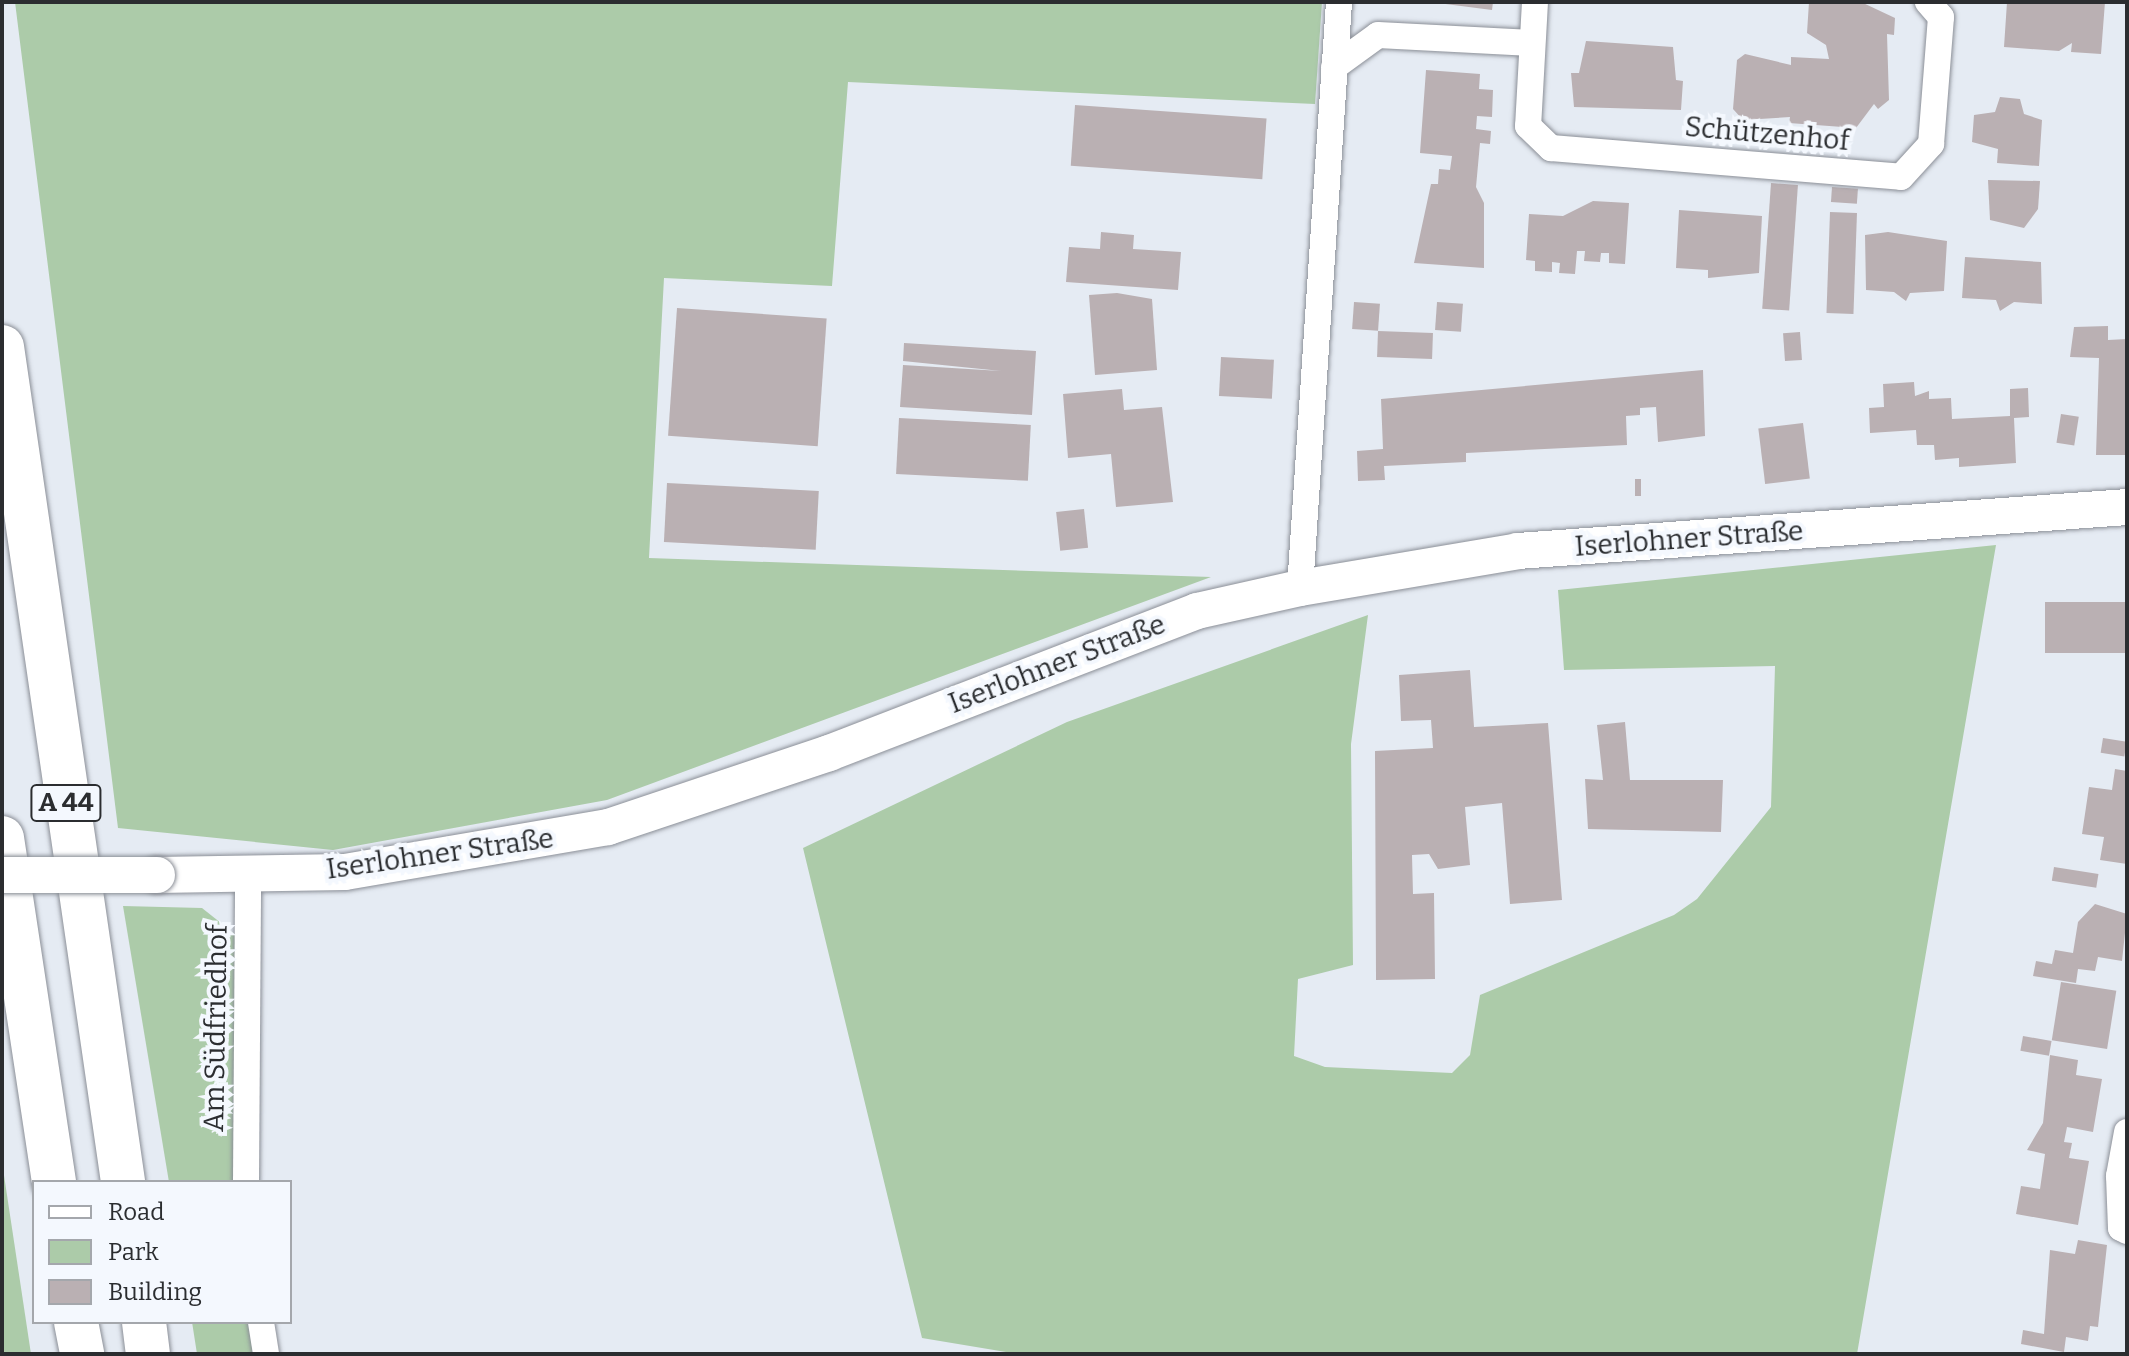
<!DOCTYPE html>
<meta charset="utf-8">
<style>
body{margin:0}
#map{position:relative;width:2129px;height:1356px;overflow:hidden;background:#e5ebf3;font-family:Bitter,serif}
div>[style]{position:absolute}
.green>*{inset:0;background:#accba9}
.building>*{inset:0;background:#bab0b3;transform-origin:0 0}
.roads{filter:drop-shadow(0 0 2px #8b8f97) drop-shadow(0 0 2px #8b8f97)}
.street>*{height:26px;margin:-13px;padding:0 13px;transform-origin:13px;border-radius:13px;background:#fff}
.secondary>*{height:36px;margin:-18px;padding:0 18px;transform-origin:18px;border-radius:18px;background:#fff}
.highway>*{height:44px;margin:-22px;padding:0 22px;transform-origin:22px;border-radius:22px;background:#fff}
.bridges{filter:drop-shadow(0 0 2px #8b8f97) drop-shadow(0 0 2px #8b8f97)}
.secondary-bridge>*{height:36px;margin:-18px;padding:0 18px;transform-origin:18px;border-radius:18px;background:#fff}
span{translate:-50% -50%;white-space:nowrap;text-align:center;line-height:1.15;-webkit-text-stroke:8px #f4f8fe;paint-order:stroke}
.shield-label span{padding:2px 6px;background:#f4f8fe;border:2px solid;border-radius:6px;-webkit-text-stroke-width:0}
.shield-label{font-size:26px;color:#2b2d30;font-weight:700}
.street-label{font-size:28px;color:#2b2d30}
.frame{position:absolute;inset:0;border:4px solid #2b2d30;pointer-events:none}
.legend{position:absolute;left:32px;top:1180px;width:260px;height:144px;box-sizing:border-box;background:#f4f8fe;border:2px solid #a4a7ac;margin:0;padding:10px 14px;list-style:none;font-size:24px;color:#2b2d30}
.legend li{display:flex;align-items:center;gap:16px;height:40px}
.legend b{width:40px;border:2px solid #a4a7ac}
</style>
<div id="map">
<div class="green">
<div style="clip-path:polygon(15px 2px,1322px 2px,1315px 104px,848px 82px,832px 286px,664px 278px,649px 558px,1211px 577px,607px 800px,333px 850px,118px 828px)"></div>
<div style="clip-path:polygon(1996px 545px,1857px 1354px,1018px 1354px,922px 1338px,803px 848px,1067px 722px,1368px 615px,1351px 744px,1353px 965px,1298px 979px,1294px 1056px,1325px 1067px,1452px 1073px,1470px 1055px,1480px 995px,1674px 915px,1697px 899px,1771px 807px,1775px 666px,1564px 670px,1558px 590px)"></div>
<div style="clip-path:polygon(123px 906px,202px 908px,236px 935px,233px 1182px,169px 1182px)"></div>
<div style="clip-path:polygon(2px 1162px,31px 1354px,2px 1354px)"></div>
<div style="clip-path:polygon(192px 1322px,248px 1322px,253px 1354px,197px 1354px)"></div>
</div>
<div class="building">
<div style="clip-path:polygon(1430px 2px,1493px 2px,1492px 10px)"></div>
<div style="clip-path:polygon(1809px 2px,1861px 2px,1895px 18px,1894px 35px,1887px 34px,1889px 100px,1878px 109px,1874px 104px,1856px 128px,1789px 123px,1790px 117px,1743px 120px,1733px 109px,1737px 60px,1745px 54px,1791px 65px,1791px 57px,1829px 59px,1826px 45px,1807px 33px)"></div>
<div style="clip-path:polygon(2007px 2px,2105px 2px,2101px 54px,2071px 52px,2072px 43px,2059px 51px,2004px 47px)"></div>
<div style="clip-path:polygon(1586px 41px,1673px 47px,1676px 80px,1683px 81px,1681px 110px,1574px 107px,1571px 73px,1579px 73px)"></div>
<div style="clip-path:polygon(1426px 70px,1480px 74px,1479px 89px,1493px 90px,1492px 117px,1477px 116px,1476px 129px,1491px 131px,1490px 144px,1480px 143px,1476px 187px,1484px 203px,1484px 268px,1414px 263px,1431px 184px,1438px 184px,1439px 169px,1450px 170px,1452px 156px,1420px 153px)"></div>
<div style="clip-path:polygon(2000px 97px,2020px 99px,2024px 114px,2042px 120px,2039px 166px,1997px 163px,1998px 149px,1972px 142px,1974px 115px,1995px 112px)"></div>
<div style="left:1075px;top:105px;width:192px;height:61px;rotate:4deg"></div>
<div style="clip-path:polygon(1988px 180px,2040px 181px,2038px 209px,2024px 228px,1990px 220px)"></div>
<div style="left:1771px;top:183px;width:27px;height:126px;rotate:4deg"></div>
<div style="left:1832px;top:187px;width:26px;height:15px;rotate:4deg"></div>
<div style="clip-path:polygon(1593px 201px,1629px 203px,1625px 264px,1609px 263px,1609px 253px,1601px 253px,1600px 262px,1584px 261px,1585px 251px,1577px 251px,1575px 274px,1559px 273px,1560px 263px,1552px 262px,1552px 272px,1535px 271px,1535px 261px,1526px 260px,1529px 214px,1563px 216px)"></div>
<div style="clip-path:polygon(1679px 210px,1762px 216px,1759px 273px,1708px 278px,1708px 270px,1676px 268px)"></div>
<div style="left:1830px;top:212px;width:27px;height:101px;rotate:2deg"></div>
<div style="clip-path:polygon(1101px 232px,1134px 235px,1133px 249px,1181px 252px,1178px 290px,1066px 282px,1069px 247px,1100px 249px)"></div>
<div style="clip-path:polygon(1888px 232px,1947px 241px,1944px 291px,1910px 293px,1906px 301px,1894px 292px,1866px 290px,1865px 235px)"></div>
<div style="clip-path:polygon(1965px 257px,2041px 262px,2042px 304px,2014px 302px,2000px 311px,1996px 300px,1962px 298px)"></div>
<div style="clip-path:polygon(1117px 293px,1152px 299px,1157px 370px,1095px 375px,1089px 295px)"></div>
<div style="left:1354px;top:302px;width:26px;height:27px;rotate:4deg"></div>
<div style="left:1437px;top:302px;width:26px;height:28px;rotate:4deg"></div>
<div style="left:677px;top:308px;width:150px;height:128px;rotate:4deg"></div>
<div style="clip-path:polygon(2108px 326px,2108px 340px,2127px 339px,2127px 455px,2096px 455px,2099px 358px,2070px 357px,2074px 327px)"></div>
<div style="left:1378px;top:331px;width:55px;height:26px;rotate:2deg"></div>
<div style="left:1800px;top:332px;width:28px;height:17px;rotate:86deg"></div>
<div style="clip-path:polygon(904px 343px,1036px 351px,1032px 415px,900px 407px,903px 365px,1001px 371px,903px 361px)"></div>
<div style="left:1221px;top:357px;width:53px;height:39px;rotate:3deg"></div>
<div style="clip-path:polygon(1703px 370px,1705px 436px,1658px 442px,1656px 407px,1640px 408px,1640px 415px,1626px 416px,1627px 445px,1466px 453px,1466px 462px,1384px 466px,1385px 480px,1358px 481px,1357px 451px,1383px 449px,1381px 399px)"></div>
<div style="clip-path:polygon(1914px 382px,1915px 396px,1929px 391px,1929px 399px,1951px 398px,1952px 419px,2010px 416px,2010px 389px,2028px 388px,2029px 417px,2014px 418px,2016px 463px,1959px 467px,1959px 458px,1935px 460px,1934px 445px,1917px 445px,1916px 430px,1870px 433px,1869px 408px,1884px 407px,1883px 384px)"></div>
<div style="clip-path:polygon(1122px 389px,1124px 410px,1162px 407px,1173px 502px,1116px 507px,1111px 454px,1068px 458px,1063px 394px)"></div>
<div style="left:2061px;top:414px;width:18px;height:29px;rotate:9deg"></div>
<div style="left:899px;top:418px;width:132px;height:56px;rotate:3deg"></div>
<div style="left:1803px;top:423px;width:56px;height:45px;rotate:83deg"></div>
<div style="left:1635px;top:479px;width:6px;height:17px"></div>
<div style="left:667px;top:483px;width:152px;height:59px;rotate:3deg"></div>
<div style="left:1084px;top:509px;width:39px;height:28px;rotate:84deg"></div>
<div style="left:2127px;top:602px;width:51px;height:82px;rotate:90deg"></div>
<div style="clip-path:polygon(1470px 670px,1474px 727px,1548px 723px,1562px 900px,1510px 904px,1502px 803px,1465px 807px,1470px 865px,1438px 869px,1429px 854px,1412px 855px,1413px 894px,1434px 893px,1435px 979px,1376px 980px,1375px 751px,1433px 748px,1431px 720px,1401px 721px,1399px 675px)"></div>
<div style="clip-path:polygon(1625px 722px,1630px 780px,1723px 780px,1721px 832px,1588px 829px,1585px 779px,1603px 780px,1597px 725px)"></div>
<div style="left:2103px;top:738px;width:24px;height:15px;rotate:9deg"></div>
<div style="clip-path:polygon(2115px 769px,2127px 771px,2127px 864px,2100px 860px,2104px 837px,2082px 834px,2089px 787px,2112px 790px)"></div>
<div style="left:2054px;top:867px;width:45px;height:14px;rotate:9deg"></div>
<div style="clip-path:polygon(2095px 904px,2127px 914px,2122px 961px,2098px 957px,2095px 971px,2078px 969px,2076px 983px,2033px 976px,2036px 961px,2052px 964px,2055px 950px,2073px 953px,2078px 922px)"></div>
<div style="left:2061px;top:982px;width:56px;height:59px;rotate:9deg"></div>
<div style="left:2023px;top:1036px;width:29px;height:15px;rotate:10deg"></div>
<div style="clip-path:polygon(2050px 1055px,2078px 1060px,2076px 1075px,2102px 1079px,2093px 1132px,2067px 1127px,2064px 1142px,2072px 1143px,2069px 1158px,2089px 1161px,2078px 1225px,2016px 1214px,2021px 1186px,2040px 1189px,2045px 1154px,2027px 1150px,2043px 1123px)"></div>
<div style="clip-path:polygon(2078px 1240px,2107px 1245px,2098px 1327px,2090px 1326px,2088px 1341px,2066px 1337px,2064px 1352px,2021px 1344px,2023px 1330px,2044px 1334px,2050px 1250px,2075px 1254px)"></div>
</div>
<div class="roads">
<div class="street">
<div style="left:1535px;top:2px;width:124px;rotate:93.2deg"></div>
<div style="left:1528px;top:126px;width:32px;rotate:44deg"></div>
<div style="left:1551px;top:148px;width:351px;rotate:4.7deg"></div>
<div style="left:1901px;top:177px;width:45px;rotate:-47.7deg"></div>
<div style="left:1931px;top:144px;width:127px;rotate:-85.5deg"></div>
<div style="left:1941px;top:17px;width:20px;rotate:-131deg"></div>
<div style="left:1334px;top:67px;width:54px;rotate:-36deg"></div>
<div style="left:1378px;top:35px;width:154px;rotate:3deg"></div>
<div style="left:1300px;top:588px;width:587px;rotate:-86.19deg"></div>
<div style="left:2127px;top:1132px;width:45px;rotate:100.3deg"></div>
<div style="left:2119px;top:1176px;width:52px;rotate:87.8deg"></div>
<div style="left:2121px;top:1228px;width:7px;rotate:27deg"></div>
<div style="left:246px;top:1182px;width:308px;rotate:-89.6deg"></div>
<div style="left:261px;top:1322px;width:32px;rotate:81deg"></div>
</div>
<div class="secondary">
<div style="left:157px;top:875px;width:188px;rotate:-0.9deg"></div>
<div style="left:345px;top:872px;width:267px;rotate:-9.7deg"></div>
<div style="left:608px;top:827px;width:233px;rotate:-18.5deg"></div>
<div style="left:829px;top:753px;width:394px;rotate:-21.1deg"></div>
<div style="left:1197px;top:611px;width:106px;rotate:-12.6deg"></div>
<div style="left:1300px;top:588px;width:221px;rotate:-9.6deg"></div>
<div style="left:1518px;top:551px;width:611px;rotate:-4.13deg"></div>
</div>
<div class="highway">
<div style="left:2px;top:347px;width:844px;rotate:81.75deg"></div>
<div style="left:2px;top:838px;width:348px;rotate:81.4deg"></div>
<div style="left:76px;top:1322px;width:33px;rotate:79deg"></div>
<div style="left:144px;top:1322px;width:32px;rotate:83deg"></div>
</div>
</div>
<div class="bridges">
<div class="secondary-bridge">
<div style="left:2px;top:875px;width:155px"></div>
</div>
</div>
<div class="shield-label">
<span style="left:66px;top:803px">A 44</span>
</div>
<div class="street-label">
<span style="left:1767px;top:134px;rotate:5deg">Schützenhof</span>
<span style="left:1689px;top:539px;rotate:-4deg">Iserlohner Straße</span>
<span style="left:1057px;top:664px;rotate:-21deg">Iserlohner Straße</span>
<span style="left:440px;top:854px;rotate:-8deg">Iserlohner Straße</span>
<span style="left:216px;top:1028px;rotate:-89deg">Am Südfriedhof</span>
</div>
<div class="frame"></div>
<ul class="legend">
<li><b style="height:10px;background:#fff"></b>Road</li>
<li><b style="height:22px;background:#accba9"></b>Park</li>
<li><b style="height:22px;background:#bab0b3"></b>Building</li>
</ul>
</div>
